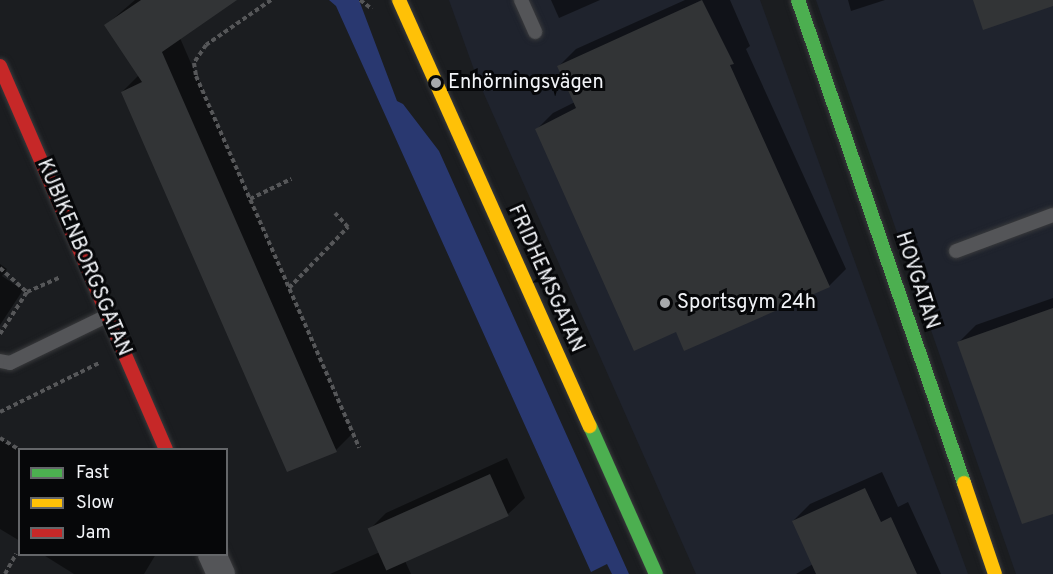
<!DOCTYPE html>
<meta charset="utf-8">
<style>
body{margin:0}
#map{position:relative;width:1053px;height:574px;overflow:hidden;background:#1b1d20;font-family:Overpass,sans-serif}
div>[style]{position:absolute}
.built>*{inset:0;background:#1f232d}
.green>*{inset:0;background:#293870}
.shadow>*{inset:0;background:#0007}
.building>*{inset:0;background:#323436;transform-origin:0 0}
.path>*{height:4px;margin-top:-2px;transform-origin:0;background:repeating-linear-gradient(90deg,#565759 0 4.5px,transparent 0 7.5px)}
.roads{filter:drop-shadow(0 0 2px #393a3c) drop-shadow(0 0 2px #393a3c)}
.lane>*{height:14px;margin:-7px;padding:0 7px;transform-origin:7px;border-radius:7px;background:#545558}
.street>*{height:28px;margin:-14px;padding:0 14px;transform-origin:14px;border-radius:14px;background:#545558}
.fast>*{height:14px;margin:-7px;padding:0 7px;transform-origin:7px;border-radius:7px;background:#4caf50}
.slow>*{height:14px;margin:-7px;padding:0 7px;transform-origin:7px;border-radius:7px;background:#ffc107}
.jam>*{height:14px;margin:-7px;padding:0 7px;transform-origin:7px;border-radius:7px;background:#c62828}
.dots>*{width:16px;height:16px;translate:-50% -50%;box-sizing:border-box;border:3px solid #060709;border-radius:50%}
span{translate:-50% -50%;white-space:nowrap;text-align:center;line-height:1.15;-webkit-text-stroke:6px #060709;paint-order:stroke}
.poi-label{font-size:20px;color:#f2f4f8}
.left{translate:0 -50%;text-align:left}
.street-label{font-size:20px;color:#f2f4f8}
.legend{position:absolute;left:18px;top:448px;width:210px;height:108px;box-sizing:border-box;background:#060709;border:2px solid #646669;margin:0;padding:8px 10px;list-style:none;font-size:18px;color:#f2f4f8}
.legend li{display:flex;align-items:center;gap:12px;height:30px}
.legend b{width:30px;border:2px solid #646669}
</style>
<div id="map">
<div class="built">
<div style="clip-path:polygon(449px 0,760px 0,968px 574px,696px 574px,477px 78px)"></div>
<div style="clip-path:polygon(816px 0,1053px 0,1053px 574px,1016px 574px)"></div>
</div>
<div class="green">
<div style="clip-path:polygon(329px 0,359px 0,397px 101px,403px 104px,439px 151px,629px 574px,612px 574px,607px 564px,591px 572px,336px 6px)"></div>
</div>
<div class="shadow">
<div style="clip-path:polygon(135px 0,234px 0,180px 38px,352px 434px,336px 450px,122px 92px,139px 75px,106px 25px)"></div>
<div style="clip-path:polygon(551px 0,600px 0,559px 18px)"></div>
<div style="clip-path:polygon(685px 0,730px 0,750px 46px,746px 49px,846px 269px,829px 286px,677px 330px,537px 129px,553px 113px,575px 102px,559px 66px,576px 49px)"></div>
<div style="clip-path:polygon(848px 0,885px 0,851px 11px)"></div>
<div style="clip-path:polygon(0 264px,7px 269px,2px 276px,23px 290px,0 325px)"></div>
<div style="clip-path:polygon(1053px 298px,1053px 512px,959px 342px,976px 325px)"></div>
<div style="clip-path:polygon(0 439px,20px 451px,20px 541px,0 529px)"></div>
<div style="clip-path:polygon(507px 458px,525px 498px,508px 514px,405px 561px,411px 574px,330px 574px,380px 552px,370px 529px,386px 513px)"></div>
<div style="clip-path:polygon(882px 472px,898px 507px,908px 502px,941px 574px,796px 574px,813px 564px,793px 521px,810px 504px)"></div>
<div style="clip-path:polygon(42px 554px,156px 554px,144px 574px,74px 574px)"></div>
</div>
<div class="building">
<div style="clip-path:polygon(141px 0,237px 0,162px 52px,337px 452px,287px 472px,121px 92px,142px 82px,104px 25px)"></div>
<div style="clip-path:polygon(702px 0,734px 64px,730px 65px,830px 287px,684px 351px,676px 332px,634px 351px,535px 129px,576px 108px,557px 66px)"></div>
<div style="clip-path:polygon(973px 0,1053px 0,1053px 6px,983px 30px)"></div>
<div style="clip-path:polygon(1053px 308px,1053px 514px,1022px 524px,957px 342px)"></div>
<div style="left:490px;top:474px;width:46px;height:134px;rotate:66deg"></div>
<div style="clip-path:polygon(865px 488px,881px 522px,891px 517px,917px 574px,816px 574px,792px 521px)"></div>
</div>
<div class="path">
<div style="left:271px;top:0;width:79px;rotate:145.3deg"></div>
<div style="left:206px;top:45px;width:22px;rotate:124deg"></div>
<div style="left:194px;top:63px;width:13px;rotate:81deg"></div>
<div style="left:196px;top:76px;width:406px;rotate:66.3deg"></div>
<div style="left:360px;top:0;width:15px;rotate:37deg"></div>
<div style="left:250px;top:199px;width:46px;rotate:-26deg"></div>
<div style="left:0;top:268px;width:36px;rotate:42deg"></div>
<div style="left:289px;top:288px;width:85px;rotate:-46deg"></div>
<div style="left:348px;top:227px;width:19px;rotate:-133deg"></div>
<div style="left:0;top:334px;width:50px;rotate:-57.3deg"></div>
<div style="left:27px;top:292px;width:36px;rotate:-24deg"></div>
<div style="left:0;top:412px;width:110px;rotate:-26.3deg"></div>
<div style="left:0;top:438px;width:23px;rotate:31deg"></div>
<div style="left:5px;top:574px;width:23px;rotate:-61deg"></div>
</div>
<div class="roads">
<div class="lane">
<div style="left:521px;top:0;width:35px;rotate:66deg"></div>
<div style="left:956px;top:251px;width:103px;rotate:-20.4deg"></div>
<div style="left:0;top:361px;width:10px;rotate:11deg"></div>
<div style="left:10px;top:363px;width:108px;rotate:-25.9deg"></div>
</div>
<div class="street">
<div style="left:212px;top:554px;width:22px;rotate:66deg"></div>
</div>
<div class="fast">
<div style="left:798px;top:0;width:511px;rotate:71.03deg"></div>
<div style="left:590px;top:426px;width:162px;rotate:66deg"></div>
</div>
<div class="slow">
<div style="left:399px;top:0;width:467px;rotate:65.9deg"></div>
<div style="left:964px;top:483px;width:96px;rotate:71.2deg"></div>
</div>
<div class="jam">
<div style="left:0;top:66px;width:418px;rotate:66.6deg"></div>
</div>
</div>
<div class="dots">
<div style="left:436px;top:83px;background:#a7a9ac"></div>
<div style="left:665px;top:303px;background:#a7a9ac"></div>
</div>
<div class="poi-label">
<span class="left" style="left:448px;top:83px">Enhörningsvägen</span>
<span class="left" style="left:677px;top:303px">Sportsgym 24h</span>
</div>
<div class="street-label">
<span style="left:83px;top:258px;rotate:67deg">KUBIKENBORGSGATAN</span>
<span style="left:545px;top:279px;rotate:66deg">FRIDHEMSGATAN</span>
<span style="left:916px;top:281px;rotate:72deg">HOVGATAN</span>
</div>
<ul class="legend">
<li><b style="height:8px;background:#4caf50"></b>Fast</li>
<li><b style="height:8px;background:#ffc107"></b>Slow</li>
<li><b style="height:8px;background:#c62828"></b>Jam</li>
</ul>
</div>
